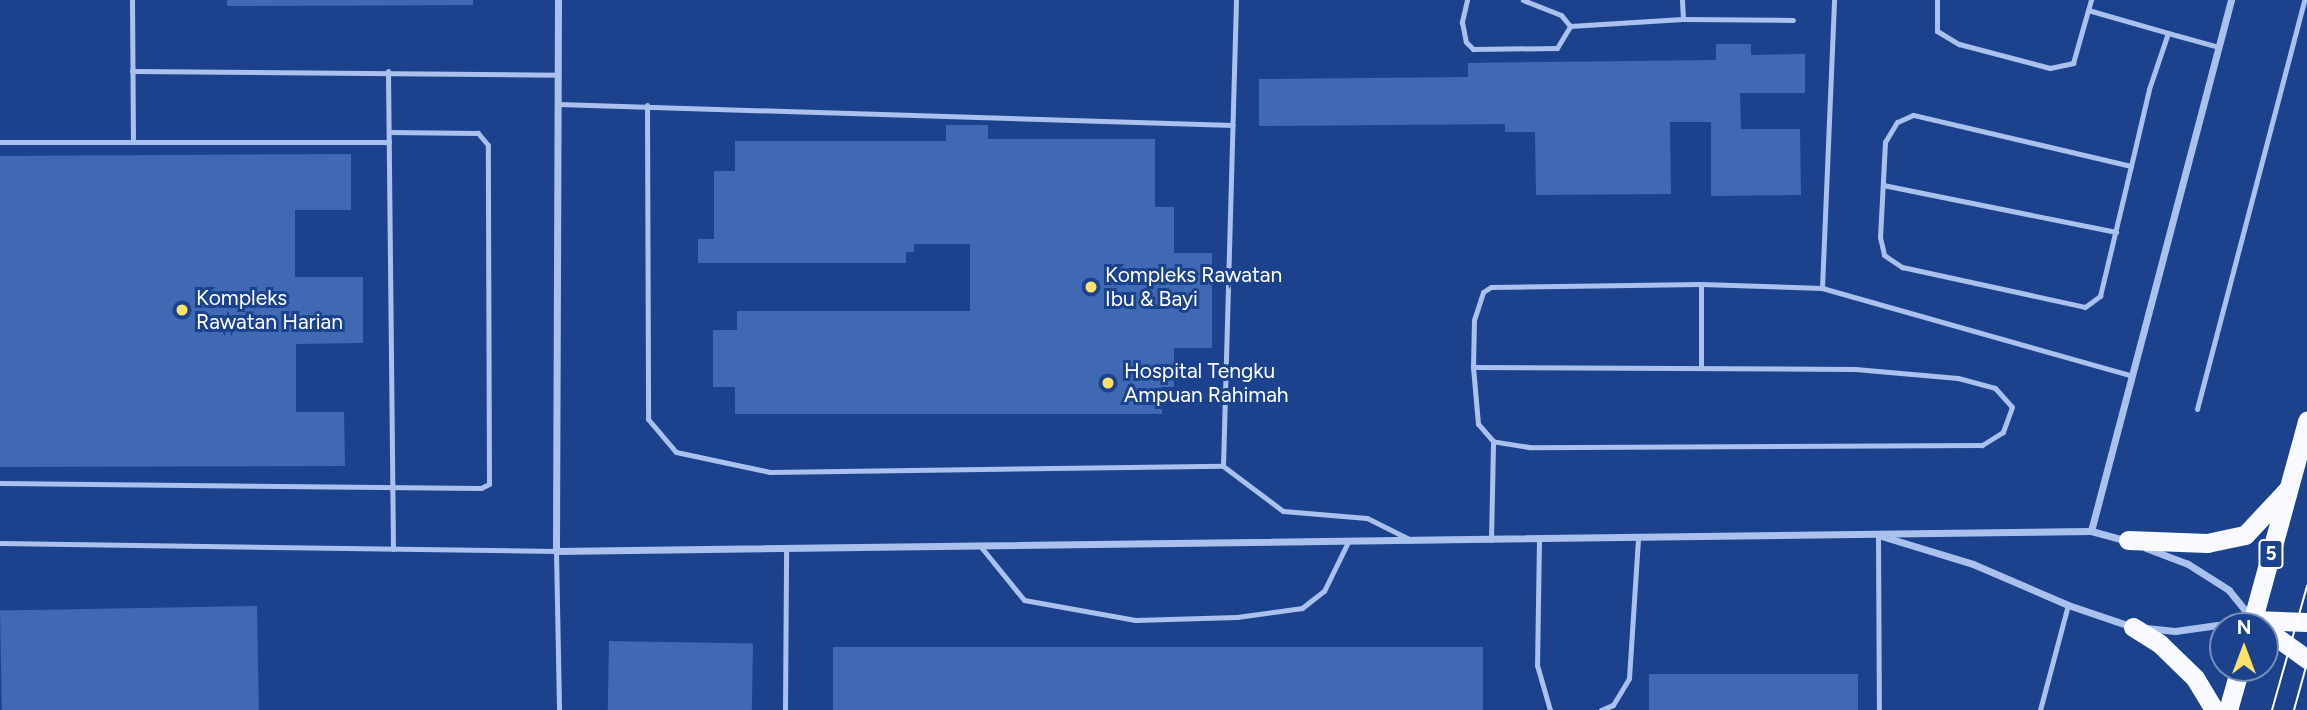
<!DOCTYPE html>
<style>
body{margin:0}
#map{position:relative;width:2307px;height:710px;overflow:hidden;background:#1c428e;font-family:Figtree,sans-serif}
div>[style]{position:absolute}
.building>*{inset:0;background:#4069b4;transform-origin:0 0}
.service>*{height:5px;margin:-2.5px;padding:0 2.5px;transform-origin:2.5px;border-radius:2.5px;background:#aac1ed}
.minor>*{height:7px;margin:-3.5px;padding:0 3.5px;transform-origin:3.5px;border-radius:3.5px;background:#aac1ed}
.trunk>*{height:19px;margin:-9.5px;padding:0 9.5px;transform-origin:9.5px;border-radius:9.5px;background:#f8faff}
.tram>*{height:2px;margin:-1px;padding:0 1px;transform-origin:1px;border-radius:1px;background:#fff}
.dots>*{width:19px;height:19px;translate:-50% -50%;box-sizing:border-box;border:4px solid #1c428e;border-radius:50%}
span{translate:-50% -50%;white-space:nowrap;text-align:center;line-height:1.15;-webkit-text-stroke:6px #1c428e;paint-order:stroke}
.shield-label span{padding:2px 5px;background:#1c428e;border:2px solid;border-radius:5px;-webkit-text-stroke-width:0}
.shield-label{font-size:19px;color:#fff;font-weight:700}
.poi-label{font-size:21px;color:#fff}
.left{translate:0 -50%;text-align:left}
.north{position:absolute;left:2209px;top:612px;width:70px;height:70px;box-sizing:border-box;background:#1c428e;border:2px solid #778ebb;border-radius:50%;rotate:0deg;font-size:19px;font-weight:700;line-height:28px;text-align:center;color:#fff}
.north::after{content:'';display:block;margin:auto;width:24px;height:32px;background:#fee268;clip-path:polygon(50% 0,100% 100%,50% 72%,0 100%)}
</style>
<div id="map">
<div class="building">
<div style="clip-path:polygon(227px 0,473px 0,473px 5px,227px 6px)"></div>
<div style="clip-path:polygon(1716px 44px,1751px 44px,1751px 55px,1805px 54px,1805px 93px,1740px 93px,1741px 129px,1800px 129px,1801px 195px,1711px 196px,1711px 122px,1670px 122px,1671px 194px,1536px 195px,1535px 132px,1505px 132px,1505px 124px,1259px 126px,1259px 79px,1468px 77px,1468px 63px,1716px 60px)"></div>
<div style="clip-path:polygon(946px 125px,988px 125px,988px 139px,1155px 139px,1155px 207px,1174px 207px,1174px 253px,1212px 253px,1212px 348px,1174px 348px,1174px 387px,1162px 387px,1162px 414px,735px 414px,735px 387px,713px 387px,713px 330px,737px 330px,737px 311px,970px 311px,970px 244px,914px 244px,914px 252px,906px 252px,906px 263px,698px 263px,698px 239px,714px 239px,714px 171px,735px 171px,735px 141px,946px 141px)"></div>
<div style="clip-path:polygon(351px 154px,351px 210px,295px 210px,295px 277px,363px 277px,363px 343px,296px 344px,296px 412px,344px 412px,345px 466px,0 467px,0 156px)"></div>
<div style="left:257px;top:606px;width:104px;height:257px;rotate:89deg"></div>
<div style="left:609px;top:641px;width:144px;height:69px;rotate:1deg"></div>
<div style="left:833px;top:647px;width:650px;height:63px"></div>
<div style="left:1649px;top:674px;width:209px;height:36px"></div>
</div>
<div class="service">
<div style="left:132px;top:0;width:142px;rotate:89.6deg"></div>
<div style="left:1467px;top:0;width:23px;rotate:103deg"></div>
<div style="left:1462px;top:22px;width:20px;rotate:79deg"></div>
<div style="left:1466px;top:42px;width:10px;rotate:45deg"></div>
<div style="left:1473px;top:49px;width:84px;rotate:-0.7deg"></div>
<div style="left:1557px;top:48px;width:26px;rotate:-59deg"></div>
<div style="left:1570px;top:26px;width:14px;rotate:-129deg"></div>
<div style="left:1561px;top:15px;width:41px;rotate:-158.5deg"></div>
<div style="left:1682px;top:0;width:19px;rotate:87deg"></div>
<div style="left:1937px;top:0;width:31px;rotate:90deg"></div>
<div style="left:1937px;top:31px;width:26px;rotate:31deg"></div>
<div style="left:1959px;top:44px;width:94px;rotate:14.8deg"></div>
<div style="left:2050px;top:68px;width:24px;rotate:-12deg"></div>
<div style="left:2073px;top:63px;width:66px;rotate:-74.1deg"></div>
<div style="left:2088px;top:10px;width:83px;rotate:16deg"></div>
<div style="left:1570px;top:26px;width:113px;rotate:-3.5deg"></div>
<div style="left:1683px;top:19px;width:110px;rotate:0.5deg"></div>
<div style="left:132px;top:71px;width:426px;rotate:0.5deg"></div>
<div style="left:388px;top:71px;width:478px;rotate:89.4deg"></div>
<div style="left:558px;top:104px;width:675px;rotate:1.78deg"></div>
<div style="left:647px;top:105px;width:314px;rotate:89.8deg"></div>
<div style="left:648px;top:419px;width:43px;rotate:49.7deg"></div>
<div style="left:676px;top:452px;width:96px;rotate:12deg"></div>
<div style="left:770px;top:472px;width:453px;rotate:-0.8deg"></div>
<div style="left:1223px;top:466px;width:75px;rotate:36.9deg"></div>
<div style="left:1283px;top:511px;width:84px;rotate:4.8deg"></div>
<div style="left:1367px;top:518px;width:47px;rotate:26.6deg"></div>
<div style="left:0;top:142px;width:389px"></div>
<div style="left:2131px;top:166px;width:224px;rotate:-166.8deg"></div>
<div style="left:1913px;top:115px;width:17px;rotate:156deg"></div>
<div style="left:1897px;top:122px;width:23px;rotate:121deg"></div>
<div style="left:1885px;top:142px;width:95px;rotate:93deg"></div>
<div style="left:1880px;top:237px;width:18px;rotate:77deg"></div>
<div style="left:1884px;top:255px;width:22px;rotate:34deg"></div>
<div style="left:1902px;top:267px;width:187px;rotate:12.3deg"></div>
<div style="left:2085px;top:307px;width:19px;rotate:-36deg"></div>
<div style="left:2100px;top:296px;width:134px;rotate:-76.6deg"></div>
<div style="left:2131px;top:166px;width:79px;rotate:-76.8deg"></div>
<div style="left:2149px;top:89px;width:59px;rotate:-71.3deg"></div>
<div style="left:2168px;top:33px;width:53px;rotate:15.4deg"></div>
<div style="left:1883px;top:185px;width:238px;rotate:11.4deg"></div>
<div style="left:1701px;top:284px;width:82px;rotate:90deg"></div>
<div style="left:1822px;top:288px;width:288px;rotate:-87.6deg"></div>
<div style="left:1473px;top:367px;width:382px;rotate:0.3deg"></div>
<div style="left:1855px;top:369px;width:103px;rotate:5deg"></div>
<div style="left:1958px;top:378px;width:38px;rotate:15deg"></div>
<div style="left:1995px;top:388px;width:25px;rotate:48deg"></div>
<div style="left:2012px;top:407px;width:27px;rotate:110deg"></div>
<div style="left:2003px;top:432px;width:25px;rotate:148deg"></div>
<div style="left:1982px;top:445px;width:453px;rotate:179.7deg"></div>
<div style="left:1529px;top:447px;width:36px;rotate:-171deg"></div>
<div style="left:1493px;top:441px;width:23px;rotate:-131deg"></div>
<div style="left:1478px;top:424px;width:57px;rotate:-95deg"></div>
<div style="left:1473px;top:367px;width:47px;rotate:-88.8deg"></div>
<div style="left:1474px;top:320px;width:29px;rotate:-72deg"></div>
<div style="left:1483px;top:292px;width:9px;rotate:-32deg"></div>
<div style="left:1491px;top:287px;width:210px;rotate:-0.8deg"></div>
<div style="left:1701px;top:284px;width:121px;rotate:1.9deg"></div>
<div style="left:1822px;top:288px;width:322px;rotate:15.8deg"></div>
<div style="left:2197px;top:409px;width:423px;rotate:-75.3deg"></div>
<div style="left:1223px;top:466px;width:466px;rotate:-88.4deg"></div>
<div style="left:0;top:483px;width:481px;rotate:0.6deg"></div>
<div style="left:481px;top:488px;width:9px;rotate:-27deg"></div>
<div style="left:489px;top:484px;width:339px;rotate:-90.2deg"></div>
<div style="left:488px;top:145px;width:16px;rotate:-130deg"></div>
<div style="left:478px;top:133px;width:89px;rotate:-179.4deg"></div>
<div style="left:1878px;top:535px;width:175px;rotate:89.7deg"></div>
<div style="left:1491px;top:540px;width:99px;rotate:-88.8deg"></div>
<div style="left:1539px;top:540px;width:125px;rotate:90.9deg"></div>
<div style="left:1537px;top:665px;width:47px;rotate:73.9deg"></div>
<div style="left:0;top:543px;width:556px;rotate:0.82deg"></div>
<div style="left:556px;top:551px;width:159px;rotate:88.9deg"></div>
<div style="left:981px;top:547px;width:68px;rotate:50.9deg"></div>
<div style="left:1024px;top:600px;width:113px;rotate:10.2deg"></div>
<div style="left:1135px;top:620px;width:102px;rotate:-1.7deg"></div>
<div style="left:1237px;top:617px;width:66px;rotate:-7.9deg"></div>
<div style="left:1302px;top:608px;width:28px;rotate:-38deg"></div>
<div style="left:1324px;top:591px;width:55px;rotate:-63.9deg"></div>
<div style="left:785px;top:710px;width:161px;rotate:-89.6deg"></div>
<div style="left:1601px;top:710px;width:13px;rotate:-23deg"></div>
<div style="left:1613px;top:705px;width:31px;rotate:-59deg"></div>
<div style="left:1629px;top:678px;width:139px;rotate:-86.3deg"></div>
<div style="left:2040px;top:710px;width:109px;rotate:-75.1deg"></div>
</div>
<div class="minor">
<div style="left:558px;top:0;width:551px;rotate:90.21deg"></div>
<div style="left:556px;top:551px;width:1535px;rotate:-0.75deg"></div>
<div style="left:2091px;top:531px;width:35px;rotate:15deg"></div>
<div style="left:2091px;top:531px;width:549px;rotate:-75.23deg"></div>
<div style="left:1878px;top:535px;width:99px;rotate:17deg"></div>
<div style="left:1973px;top:564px;width:103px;rotate:23.3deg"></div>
<div style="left:2068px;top:605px;width:65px;rotate:18.7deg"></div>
<div style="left:2146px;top:628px;width:29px;rotate:6deg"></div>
<div style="left:2175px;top:631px;width:79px;rotate:-8deg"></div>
<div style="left:2253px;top:620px;width:38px;rotate:-129deg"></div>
<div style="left:2229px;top:590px;width:49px;rotate:-147.6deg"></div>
<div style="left:2188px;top:564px;width:45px;rotate:-159.1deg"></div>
</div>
<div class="trunk">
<div style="left:2128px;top:540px;width:79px;rotate:2.2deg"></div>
<div style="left:2207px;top:543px;width:39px;rotate:-12deg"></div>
<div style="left:2245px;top:535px;width:63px;rotate:-46.9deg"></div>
<div style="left:2253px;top:620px;width:54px;rotate:2.1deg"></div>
<div style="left:2251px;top:626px;width:213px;rotate:-74.7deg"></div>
<div style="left:2133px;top:627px;width:31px;rotate:32deg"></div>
<div style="left:2159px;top:643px;width:50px;rotate:44.2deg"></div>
<div style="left:2195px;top:678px;width:37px;rotate:59deg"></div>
<div style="left:2265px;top:629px;width:52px;rotate:35.5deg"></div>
<div style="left:2228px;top:710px;width:44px;rotate:-74.1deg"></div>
</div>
<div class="tram">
<div style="left:2272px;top:710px;width:129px;rotate:-74.2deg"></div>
<div style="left:2294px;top:710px;width:49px;rotate:-74.5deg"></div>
</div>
<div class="dots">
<div style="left:1091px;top:287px;background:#fee268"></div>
<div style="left:182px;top:310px;background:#fee268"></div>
<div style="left:1108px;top:383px;background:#fee268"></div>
</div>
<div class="shield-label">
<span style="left:2271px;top:554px">5</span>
</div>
<div class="poi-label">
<span class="left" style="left:1105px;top:287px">Kompleks Rawatan<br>Ibu &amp; Bayi</span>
<span class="left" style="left:196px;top:310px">Kompleks<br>Rawatan Harian</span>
<span class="left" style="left:1124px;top:383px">Hospital Tengku<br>Ampuan Rahimah</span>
</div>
<div class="north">N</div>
</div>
